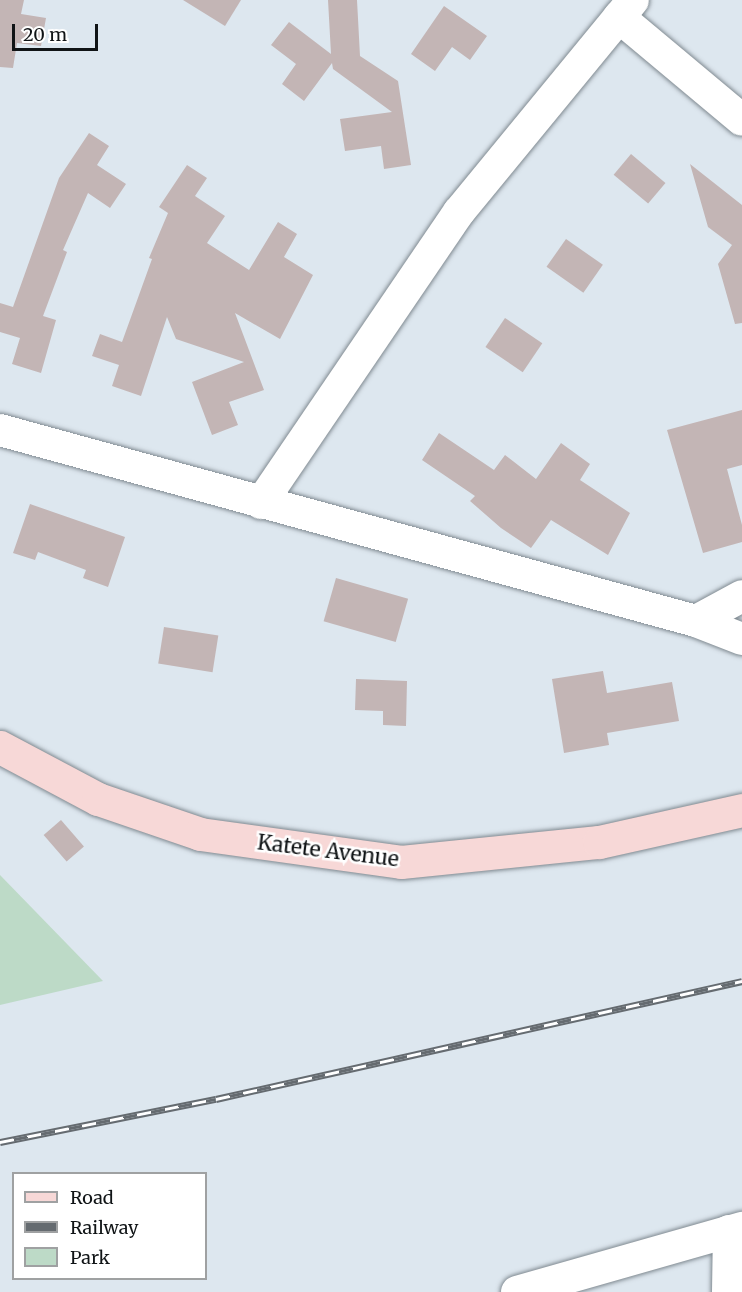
<!DOCTYPE html>
<style>
body{margin:0}
#map{position:relative;width:742px;height:1292px;overflow:hidden;background:#dde7ef;font-family:Merriweather,serif}
div>[style]{position:absolute}
.green>*{inset:0;background:#bddac7}
.building>*{inset:0;background:#c3b5b5;transform-origin:0 0}
.roads{filter:drop-shadow(0 0 2px #808a91) drop-shadow(0 0 2px #808a91)}
.street>*{height:32px;margin:-16px;padding:0 16px;transform-origin:16px;border-radius:16px;background:#fff}
.secondary>*{height:33px;margin:-16.5px;padding:0 16.5px;transform-origin:16.5px;border-radius:16.5px;background:#f7d8d7}
.rail>*{height:7px;margin-top:-3.5px;transform-origin:0;background:repeating-linear-gradient(90deg,#fff 0 14px,#656b70 0 28px);box-sizing:border-box;border-block:2px solid #656b70}
span{translate:-50% -50%;white-space:nowrap;text-align:center;line-height:1.15;-webkit-text-stroke:5px #fff;paint-order:stroke}
.street-label{font-size:21px;color:#101416}
.legend{position:absolute;left:12px;top:1172px;width:195px;height:108px;box-sizing:border-box;background:#fff;border:2px solid #9fa1a2;margin:0;padding:8px 10px;list-style:none;font-size:18px;color:#101416}
.legend li{display:flex;align-items:center;gap:12px;height:30px}
.legend b{width:30px;border:2px solid #9fa1a2}
.scale{position:absolute;left:12px;top:24px;width:86px;height:27px;box-sizing:border-box;border:3px solid #101416;border-top:0;padding-left:8px;font-size:18px;line-height:21px;white-space:nowrap;color:#101416;-webkit-text-stroke:4px #fff;paint-order:stroke}
</style>
<div id="map">
<div class="green">
<div style="clip-path:polygon(0 875px,103px 981px,0 1005px)"></div>
</div>
<div class="building">
<div style="clip-path:polygon(0 0,24px 0,21px 14px,46px 18px,41px 46px,17px 43px,13px 68px,0 67px)"></div>
<div style="clip-path:polygon(183px 0,241px 0,225px 26px)"></div>
<div style="clip-path:polygon(328px 0,357px 0,360px 56px,398px 81px,411px 165px,384px 169px,381px 146px,345px 151px,340px 119px,392px 112px,333px 69px,332px 63px,304px 101px,282px 84px,296px 64px,271px 45px,289px 22px,331px 54px)"></div>
<div style="clip-path:polygon(444px 6px,487px 36px,470px 60px,452px 47px,435px 71px,411px 54px)"></div>
<div style="clip-path:polygon(89px 133px,109px 146px,97px 165px,126px 184px,110px 208px,88px 193px,63px 250px,67px 252px,43px 316px,56px 320px,41px 373px,12px 364px,20px 338px,0 332px,0 303px,13px 307px,59px 178px)"></div>
<div style="left:631px;top:154px;width:45px;height:27px;rotate:40deg"></div>
<div style="clip-path:polygon(690px 164px,742px 205px,742px 323px,735px 324px,718px 264px,732px 245px,708px 227px)"></div>
<div style="clip-path:polygon(187px 165px,207px 178px,195px 196px,225px 216px,207px 243px,249px 270px,278px 222px,297px 234px,284px 257px,313px 275px,280px 339px,235px 313px,264px 390px,229px 402px,238px 425px,212px 435px,192px 382px,244px 362px,176px 339px,167px 317px,141px 396px,112px 386px,119px 365px,92px 356px,100px 334px,122px 342px,152px 259px,149px 258px,168px 213px,159px 207px)"></div>
<div style="left:566px;top:239px;width:45px;height:34px;rotate:35deg"></div>
<div style="left:505px;top:318px;width:45px;height:35px;rotate:34deg"></div>
<div style="clip-path:polygon(742px 410px,742px 465px,727px 469px,742px 525px,742px 542px,703px 553px,667px 430px)"></div>
<div style="clip-path:polygon(439px 433px,494px 470px,505px 455px,536px 479px,561px 443px,590px 464px,580px 480px,630px 513px,608px 555px,551px 520px,531px 548px,501px 528px,470px 501px,475px 496px,422px 460px)"></div>
<div style="clip-path:polygon(30px 504px,125px 537px,108px 587px,83px 578px,86px 570px,38px 552px,35px 560px,13px 553px)"></div>
<div style="left:336px;top:578px;width:75px;height:45px;rotate:16deg"></div>
<div style="left:164px;top:627px;width:55px;height:37px;rotate:9deg"></div>
<div style="clip-path:polygon(603px 671px,607px 693px,672px 682px,679px 721px,607px 733px,609px 745px,564px 753px,552px 679px)"></div>
<div style="clip-path:polygon(356px 679px,407px 681px,406px 726px,383px 725px,383px 711px,355px 710px)"></div>
<div style="left:61px;top:820px;width:35px;height:23px;rotate:49deg"></div>
</div>
<div class="roads">
<div class="street">
<div style="left:619px;top:17px;width:160px;rotate:39.9deg"></div>
<div style="left:0;top:430px;width:722px;rotate:15.35deg"></div>
<div style="left:696px;top:621px;width:49px;rotate:21.4deg"></div>
<div style="left:261px;top:503px;width:352px;rotate:-55.8deg"></div>
<div style="left:459px;top:212px;width:274px;rotate:-50.6deg"></div>
<div style="left:696px;top:621px;width:52px;rotate:-28.5deg"></div>
<div style="left:517px;top:1292px;width:234px;rotate:-15.9deg"></div>
<div style="left:728px;top:1292px;width:61px;rotate:-89.1deg"></div>
</div>
<div class="secondary">
<div style="left:0;top:747px;width:111px;rotate:28deg"></div>
<div style="left:98px;top:799px;width:108px;rotate:18.9deg"></div>
<div style="left:200px;top:834px;width:203px;rotate:7.9deg"></div>
<div style="left:401px;top:862px;width:199px;rotate:-5.8deg"></div>
<div style="left:599px;top:842px;width:147px;rotate:-12.6deg"></div>
</div>
</div>
<div class="rail">
<div style="left:0;top:1142px;width:220px;rotate:-11.3deg"></div>
<div style="left:216px;top:1099px;width:539px;rotate:-12.64deg"></div>
</div>
<div class="street-label">
<span style="left:328px;top:851px;rotate:7deg">Katete Avenue</span>
</div>
<ul class="legend">
<li><b style="height:8px;background:#f7d8d7"></b>Road</li>
<li><b style="height:8px;background:#656b70"></b>Railway</li>
<li><b style="height:16px;background:#bddac7"></b>Park</li>
</ul>
<div class="scale">20 m</div>
</div>
